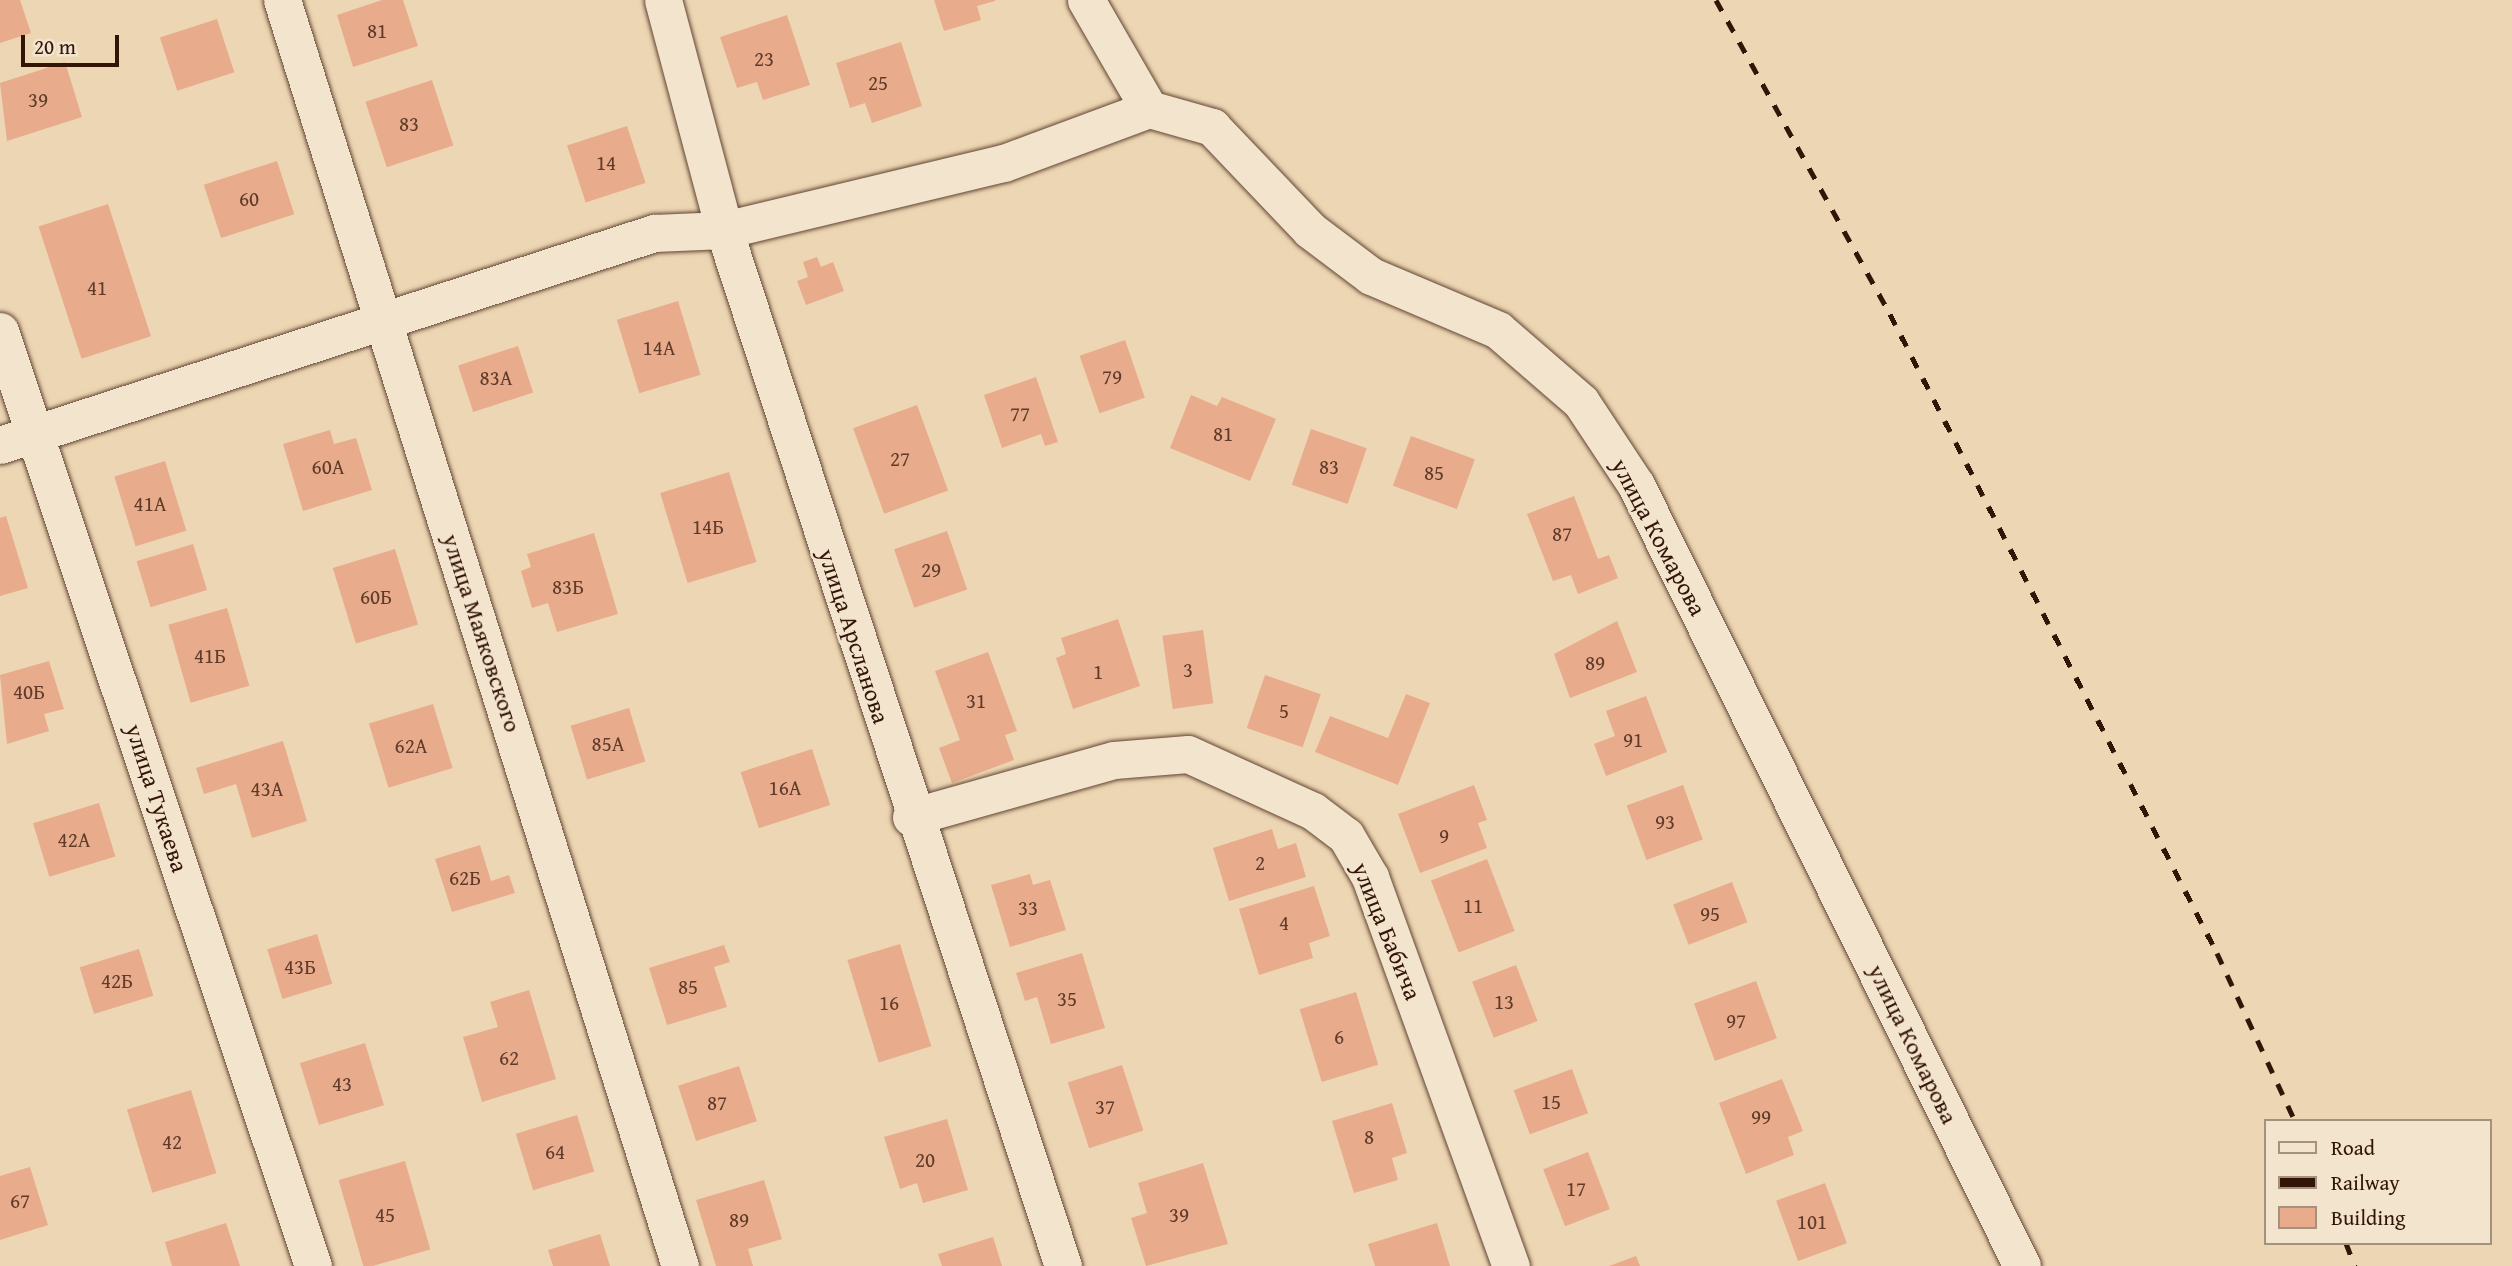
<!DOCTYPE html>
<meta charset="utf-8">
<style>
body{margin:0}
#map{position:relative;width:2512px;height:1266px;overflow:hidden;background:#edd6b3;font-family:"Gentium Book Plus",serif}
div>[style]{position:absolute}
.building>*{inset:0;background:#e8ac8d;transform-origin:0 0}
.roads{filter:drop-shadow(0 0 2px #624533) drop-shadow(0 0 2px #624533)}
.minor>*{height:37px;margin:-18.5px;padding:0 18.5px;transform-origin:18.5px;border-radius:18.5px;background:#f3e4ce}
.rail>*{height:5px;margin-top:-2.5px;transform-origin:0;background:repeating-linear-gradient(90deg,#331508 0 12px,transparent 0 24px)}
span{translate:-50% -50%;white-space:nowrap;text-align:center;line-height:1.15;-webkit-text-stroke:5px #f3e4ce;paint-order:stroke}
.number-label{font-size:21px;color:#603b29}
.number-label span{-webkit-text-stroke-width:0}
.street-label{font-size:24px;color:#331508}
.legend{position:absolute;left:2264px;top:1119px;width:228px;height:126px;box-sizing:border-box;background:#f3e4ce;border:2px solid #a6917f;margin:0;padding:9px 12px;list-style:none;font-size:21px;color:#331508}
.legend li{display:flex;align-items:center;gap:14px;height:35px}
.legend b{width:35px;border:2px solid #a6917f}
.scale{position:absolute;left:21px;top:35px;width:98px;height:32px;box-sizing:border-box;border:4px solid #331508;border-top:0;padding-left:9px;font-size:21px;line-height:24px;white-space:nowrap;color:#331508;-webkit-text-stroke:5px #f3e4ce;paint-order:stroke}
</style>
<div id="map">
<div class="building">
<div style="clip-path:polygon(0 0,20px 0,31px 33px,0 43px)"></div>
<div style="clip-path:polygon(382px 0,403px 0,418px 46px,353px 67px,337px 15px)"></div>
<div style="clip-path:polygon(934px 0,995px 0,995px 1px,977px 6px,981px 20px,944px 31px)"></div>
<div style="clip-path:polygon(787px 15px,810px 85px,763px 100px,757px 82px,737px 88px,720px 37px)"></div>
<div style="left:217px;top:19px;width:56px;height:60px;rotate:72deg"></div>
<div style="clip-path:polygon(901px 42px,922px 106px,872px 123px,865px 103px,850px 108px,836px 63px)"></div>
<div style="clip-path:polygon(65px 62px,82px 117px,7px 141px,0 83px)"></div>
<div style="left:432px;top:80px;width:69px;height:70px;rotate:72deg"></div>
<div style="left:627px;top:126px;width:60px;height:63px;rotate:72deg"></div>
<div style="left:277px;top:161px;width:56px;height:77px;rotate:72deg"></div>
<div style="left:108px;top:204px;width:139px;height:73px;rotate:72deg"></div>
<div style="clip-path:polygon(817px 257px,821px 267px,833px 262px,844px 291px,806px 305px,797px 281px,808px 277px,803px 262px)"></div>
<div style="left:678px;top:301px;width:77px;height:64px;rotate:73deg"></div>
<div style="left:1125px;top:340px;width:61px;height:48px;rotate:71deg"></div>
<div style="left:518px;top:346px;width:49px;height:63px;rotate:72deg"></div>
<div style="clip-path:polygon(1036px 377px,1058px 442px,1045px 446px,1041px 434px,1002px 448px,984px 395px)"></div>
<div style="clip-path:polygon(1191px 395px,1217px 406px,1222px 397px,1276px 419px,1250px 481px,1170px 448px)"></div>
<div style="left:917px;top:405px;width:91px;height:68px;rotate:70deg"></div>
<div style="left:1311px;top:429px;width:59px;height:59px;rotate:19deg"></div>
<div style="clip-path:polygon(330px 430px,334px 444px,356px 438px,372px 490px,303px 511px,283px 444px)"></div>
<div style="left:1411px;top:436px;width:68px;height:53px;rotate:20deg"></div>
<div style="left:165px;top:461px;width:73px;height:53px;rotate:73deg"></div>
<div style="left:729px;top:472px;width:94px;height:72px;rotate:73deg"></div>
<div style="clip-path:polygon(1574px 496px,1598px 559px,1609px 555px,1618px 578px,1578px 594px,1571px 575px,1553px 581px,1527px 514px)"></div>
<div style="clip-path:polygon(6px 516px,28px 588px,0 596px,0 518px)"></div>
<div style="left:947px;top:531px;width:62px;height:56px;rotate:71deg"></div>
<div style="clip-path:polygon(594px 533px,618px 614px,557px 632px,548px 603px,532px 608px,521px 571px,531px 567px,527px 554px)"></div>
<div style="left:193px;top:544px;width:48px;height:59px;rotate:73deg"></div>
<div style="left:395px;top:549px;width:79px;height:65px;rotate:73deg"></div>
<div style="left:227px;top:608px;width:81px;height:61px;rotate:74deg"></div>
<div style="clip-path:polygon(1118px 619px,1140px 686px,1073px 709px,1056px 658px,1066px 654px,1061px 638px)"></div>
<div style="clip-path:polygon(1617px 621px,1637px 672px,1570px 698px,1554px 654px)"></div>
<div style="left:1203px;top:630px;width:74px;height:41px;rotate:82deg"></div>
<div style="clip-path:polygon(988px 652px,1017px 731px,1005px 735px,1014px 760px,952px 783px,939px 748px,960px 740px,935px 671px)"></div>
<div style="clip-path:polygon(49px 661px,64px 709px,44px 714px,49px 731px,7px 744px,0 675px)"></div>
<div style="left:1265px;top:675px;width:59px;height:56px;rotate:19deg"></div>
<div style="clip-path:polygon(1406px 694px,1430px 703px,1398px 785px,1315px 752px,1330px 716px,1388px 738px)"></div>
<div style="clip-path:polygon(1646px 696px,1667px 752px,1606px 776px,1594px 744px,1615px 736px,1606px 711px)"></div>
<div style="left:433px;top:704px;width:67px;height:67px;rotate:73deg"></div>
<div style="left:629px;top:708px;width:56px;height:61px;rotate:73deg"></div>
<div style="clip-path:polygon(283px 741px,307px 821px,252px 838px,236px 784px,204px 794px,196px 768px)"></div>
<div style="left:812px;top:749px;width:59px;height:75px;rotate:72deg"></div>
<div style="clip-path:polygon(1474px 785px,1487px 820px,1478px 823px,1487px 848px,1420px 873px,1398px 814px)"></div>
<div style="left:1683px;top:785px;width:58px;height:60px;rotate:70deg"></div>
<div style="left:99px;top:803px;width:56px;height:69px;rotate:73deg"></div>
<div style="clip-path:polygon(1272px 829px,1278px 849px,1296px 843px,1306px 877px,1229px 901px,1213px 848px)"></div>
<div style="clip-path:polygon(480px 845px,491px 881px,509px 875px,515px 893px,452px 912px,435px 859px)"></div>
<div style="left:1487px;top:859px;width:77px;height:60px;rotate:69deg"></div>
<div style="clip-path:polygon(1030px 874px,1033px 885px,1050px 880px,1066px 930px,1010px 947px,991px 885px)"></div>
<div style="left:1732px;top:882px;width:43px;height:63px;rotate:69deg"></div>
<div style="clip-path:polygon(1314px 886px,1330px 936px,1309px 943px,1313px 958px,1259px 975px,1239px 909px)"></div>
<div style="left:317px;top:934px;width:52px;height:52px;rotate:73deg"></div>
<div style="left:900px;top:944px;width:107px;height:55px;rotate:73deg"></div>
<div style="clip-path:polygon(724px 945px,730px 962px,714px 967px,727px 1007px,667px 1025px,649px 968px)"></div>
<div style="left:139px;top:949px;width:49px;height:62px;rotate:73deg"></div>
<div style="clip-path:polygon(1082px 953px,1105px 1028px,1051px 1044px,1037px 997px,1025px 1001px,1016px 973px)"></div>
<div style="left:1516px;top:965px;width:60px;height:47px;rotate:69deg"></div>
<div style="left:1756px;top:981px;width:61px;height:66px;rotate:70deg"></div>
<div style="clip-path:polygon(529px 990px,556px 1079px,482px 1102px,463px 1037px,498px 1027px,490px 1002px)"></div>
<div style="left:1356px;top:992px;width:76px;height:59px;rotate:73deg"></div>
<div style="left:365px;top:1043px;width:65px;height:68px;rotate:73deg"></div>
<div style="left:1122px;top:1065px;width:69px;height:57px;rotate:72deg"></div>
<div style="left:739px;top:1066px;width:58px;height:64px;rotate:72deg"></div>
<div style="left:1572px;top:1069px;width:47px;height:62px;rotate:70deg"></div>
<div style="clip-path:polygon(1782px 1079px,1803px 1131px,1788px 1137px,1794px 1155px,1746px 1174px,1719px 1103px)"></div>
<div style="left:191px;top:1090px;width:87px;height:67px;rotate:73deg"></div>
<div style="clip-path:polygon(1392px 1103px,1407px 1153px,1392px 1158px,1398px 1180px,1354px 1193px,1332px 1121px)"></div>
<div style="left:577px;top:1115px;width:59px;height:64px;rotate:73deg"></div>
<div style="clip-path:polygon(947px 1119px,968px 1190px,923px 1203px,917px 1183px,900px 1189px,884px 1137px)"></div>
<div style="left:1588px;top:1152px;width:61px;height:48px;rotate:69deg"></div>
<div style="left:405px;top:1161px;width:92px;height:69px;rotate:74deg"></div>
<div style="clip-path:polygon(1203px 1163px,1228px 1244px,1146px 1266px,1131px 1218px,1147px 1213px,1138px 1183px)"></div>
<div style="clip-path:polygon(30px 1167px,48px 1225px,0 1240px,0 1176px)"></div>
<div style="clip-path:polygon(764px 1180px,782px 1239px,748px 1249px,753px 1266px,716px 1266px,696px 1200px)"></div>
<div style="left:1825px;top:1183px;width:64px;height:52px;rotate:70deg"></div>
<div style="clip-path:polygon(226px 1223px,240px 1266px,172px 1266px,165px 1242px)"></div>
<div style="clip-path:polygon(1437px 1223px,1450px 1266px,1375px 1266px,1368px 1244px)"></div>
<div style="clip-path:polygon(600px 1234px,610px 1266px,553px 1266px,548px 1250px)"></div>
<div style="clip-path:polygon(993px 1237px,1002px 1266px,942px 1266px,938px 1254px)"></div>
<div style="clip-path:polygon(1636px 1256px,1640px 1266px,1609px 1266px)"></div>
</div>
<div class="roads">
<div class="minor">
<div style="left:282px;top:0;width:1327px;rotate:72.55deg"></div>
<div style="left:663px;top:0;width:238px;rotate:75.1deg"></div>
<div style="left:724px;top:230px;width:1090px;rotate:71.88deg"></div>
<div style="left:1086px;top:0;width:126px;rotate:60deg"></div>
<div style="left:1149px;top:109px;width:66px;rotate:15.9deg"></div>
<div style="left:1212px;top:127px;width:142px;rotate:46.4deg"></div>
<div style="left:1310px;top:230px;width:76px;rotate:37deg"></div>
<div style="left:1371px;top:276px;width:138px;rotate:23deg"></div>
<div style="left:1498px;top:330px;width:110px;rotate:40.9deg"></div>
<div style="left:1581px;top:402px;width:100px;rotate:56.5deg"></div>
<div style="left:1636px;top:485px;width:871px;rotate:63.7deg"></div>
<div style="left:0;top:331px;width:986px;rotate:71.49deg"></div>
<div style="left:0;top:445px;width:688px;rotate:-17.96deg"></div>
<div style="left:654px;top:233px;width:70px;rotate:-2.5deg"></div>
<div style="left:724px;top:230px;width:288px;rotate:-13.5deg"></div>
<div style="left:1004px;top:163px;width:155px;rotate:-20.4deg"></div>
<div style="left:911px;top:817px;width:211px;rotate:-15.7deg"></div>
<div style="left:1114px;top:760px;width:74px;rotate:-4.6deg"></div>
<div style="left:1188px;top:754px;width:137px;rotate:24.5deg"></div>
<div style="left:1313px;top:811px;width:41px;rotate:37.1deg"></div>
<div style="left:1346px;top:836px;width:48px;rotate:59.7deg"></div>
<div style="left:1370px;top:877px;width:414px;rotate:70.1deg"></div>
</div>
</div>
<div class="rail">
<div style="left:1716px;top:0;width:359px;rotate:61deg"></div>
<div style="left:1890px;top:314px;width:718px;rotate:62.9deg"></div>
<div style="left:2217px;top:953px;width:185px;rotate:65.1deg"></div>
<div style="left:2346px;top:1243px;width:25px;rotate:69deg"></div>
</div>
<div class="number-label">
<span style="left:377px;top:31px">81</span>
<span style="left:764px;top:59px">23</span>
<span style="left:878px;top:83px">25</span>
<span style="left:38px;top:100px">39</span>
<span style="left:409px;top:124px">83</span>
<span style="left:606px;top:163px">14</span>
<span style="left:249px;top:199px">60</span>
<span style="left:97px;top:288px">41</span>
<span style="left:659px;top:348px">14А</span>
<span style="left:1112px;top:377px">79</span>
<span style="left:496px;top:378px">83А</span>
<span style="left:1020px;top:414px">77</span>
<span style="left:1223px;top:434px">81</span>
<span style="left:900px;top:459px">27</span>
<span style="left:328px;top:467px">60А</span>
<span style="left:1329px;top:467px">83</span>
<span style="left:1434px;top:473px">85</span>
<span style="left:150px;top:504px">41А</span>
<span style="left:708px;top:527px">14Б</span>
<span style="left:1562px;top:534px">87</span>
<span style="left:931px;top:570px">29</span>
<span style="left:568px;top:587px">83Б</span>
<span style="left:376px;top:597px">60Б</span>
<span style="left:210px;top:656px">41Б</span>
<span style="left:1595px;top:663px">89</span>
<span style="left:1188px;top:670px">3</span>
<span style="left:1098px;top:672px">1</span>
<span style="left:29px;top:692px">40Б</span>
<span style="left:976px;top:701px">31</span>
<span style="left:1284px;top:711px">5</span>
<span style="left:1633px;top:740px">91</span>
<span style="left:608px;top:744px">85А</span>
<span style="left:411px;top:746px">62А</span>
<span style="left:785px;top:788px">16А</span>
<span style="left:267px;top:789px">43А</span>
<span style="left:1665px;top:822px">93</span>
<span style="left:1444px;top:836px">9</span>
<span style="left:74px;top:840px">42А</span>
<span style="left:1260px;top:863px">2</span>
<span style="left:465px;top:878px">62Б</span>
<span style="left:1473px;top:906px">11</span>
<span style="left:1028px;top:908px">33</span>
<span style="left:1710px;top:914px">95</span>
<span style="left:1284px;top:923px">4</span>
<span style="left:300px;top:967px">43Б</span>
<span style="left:117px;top:981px">42Б</span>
<span style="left:688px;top:987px">85</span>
<span style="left:1067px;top:999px">35</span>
<span style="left:1504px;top:1002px">13</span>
<span style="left:889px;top:1003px">16</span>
<span style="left:1736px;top:1021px">97</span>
<span style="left:1339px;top:1037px">6</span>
<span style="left:509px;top:1058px">62</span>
<span style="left:342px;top:1084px">43</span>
<span style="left:1551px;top:1102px">15</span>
<span style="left:717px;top:1103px">87</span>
<span style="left:1105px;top:1107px">37</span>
<span style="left:1761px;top:1117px">99</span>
<span style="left:1369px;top:1137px">8</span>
<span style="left:172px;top:1142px">42</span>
<span style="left:555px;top:1152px">64</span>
<span style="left:925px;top:1160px">20</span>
<span style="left:1576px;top:1189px">17</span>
<span style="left:20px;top:1201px">67</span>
<span style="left:385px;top:1215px">45</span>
<span style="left:1179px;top:1215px">39</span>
<span style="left:739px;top:1220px">89</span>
<span style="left:1812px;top:1222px">101</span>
</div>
<div class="street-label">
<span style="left:1659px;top:537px;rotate:62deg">улица Комарова</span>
<span style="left:482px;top:633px;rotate:72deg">улица Маяковского</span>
<span style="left:854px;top:636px;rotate:72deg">улица Арсланова</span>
<span style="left:157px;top:798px;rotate:72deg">улица Тукаева</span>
<span style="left:1387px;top:931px;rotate:68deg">улица Бабича</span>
<span style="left:1913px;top:1044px;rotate:64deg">улица Комарова</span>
</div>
<ul class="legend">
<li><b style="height:9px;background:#f3e4ce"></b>Road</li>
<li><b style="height:9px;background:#331508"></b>Railway</li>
<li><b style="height:19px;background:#e8ac8d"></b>Building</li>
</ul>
<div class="scale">20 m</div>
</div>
